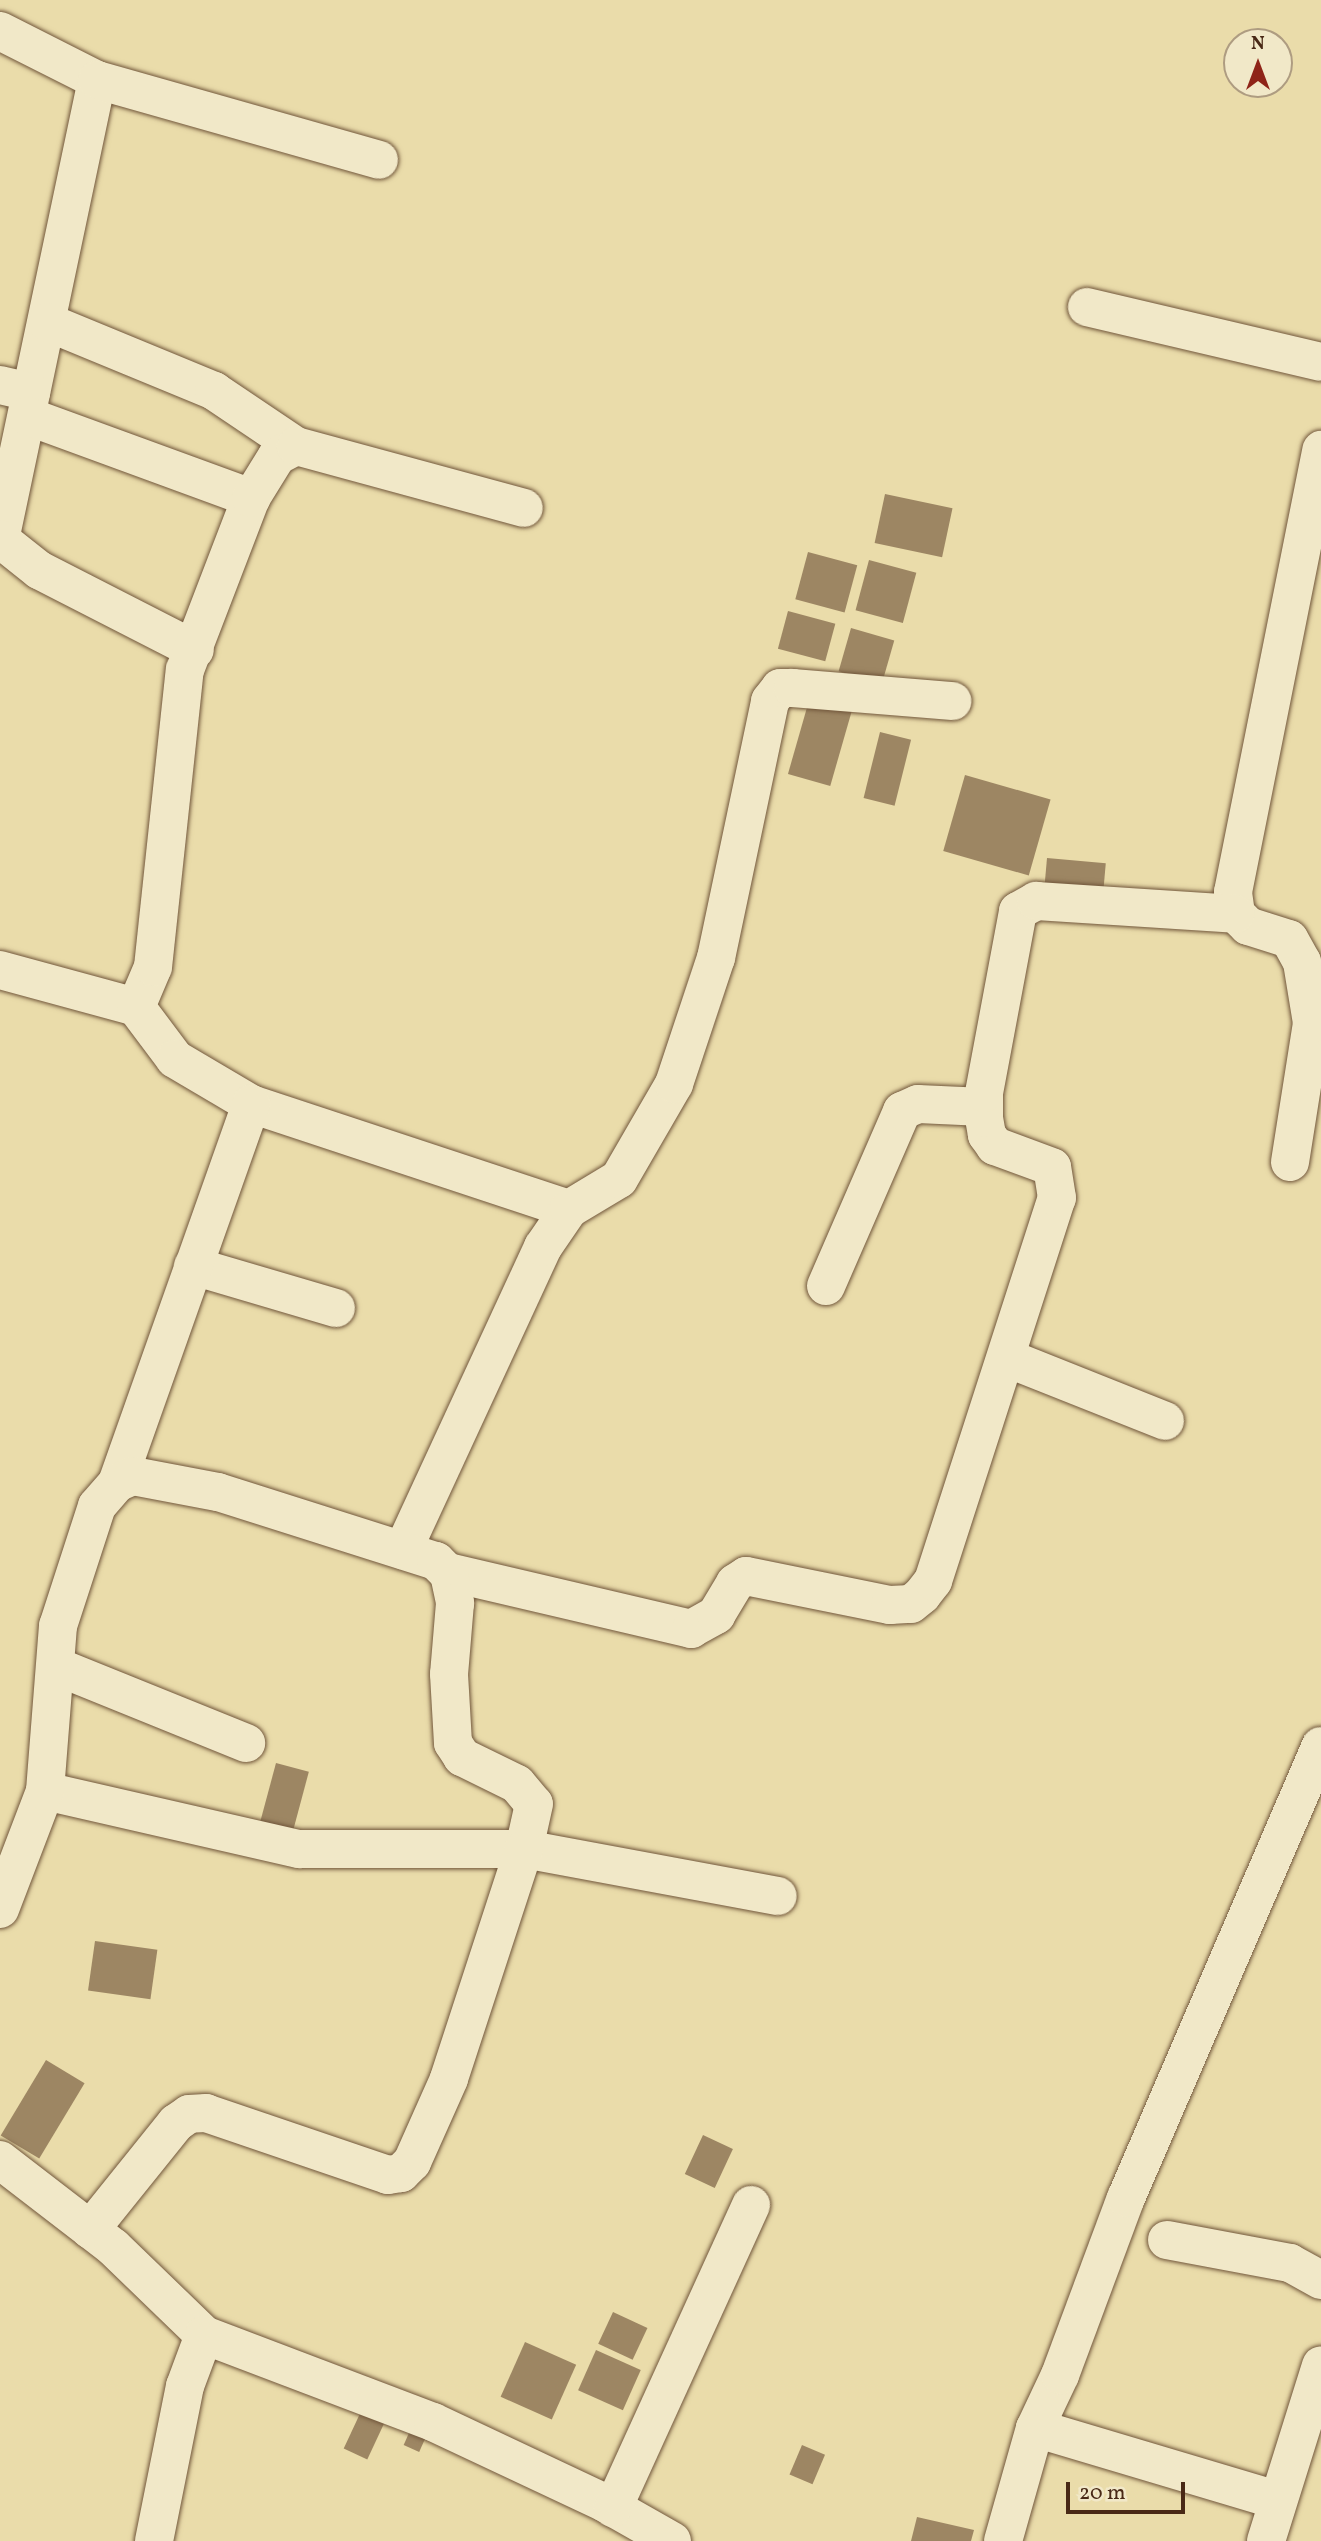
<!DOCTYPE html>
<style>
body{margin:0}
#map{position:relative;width:1321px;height:2541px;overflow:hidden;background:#eadcaa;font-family:Vollkorn,serif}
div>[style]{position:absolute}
.building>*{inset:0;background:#9d8663;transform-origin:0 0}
.roads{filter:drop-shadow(0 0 2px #71563b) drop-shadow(0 0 2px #71563b)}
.street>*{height:38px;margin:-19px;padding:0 19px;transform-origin:19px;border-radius:19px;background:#f1e8c8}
span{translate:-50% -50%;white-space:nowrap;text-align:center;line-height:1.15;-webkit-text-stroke:5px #f1e8c8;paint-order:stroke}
.north{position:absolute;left:1223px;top:28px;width:70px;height:70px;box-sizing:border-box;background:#f1e8c8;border:2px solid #ae9c81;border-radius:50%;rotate:0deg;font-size:19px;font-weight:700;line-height:28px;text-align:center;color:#492916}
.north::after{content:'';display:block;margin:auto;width:24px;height:32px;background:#8f2418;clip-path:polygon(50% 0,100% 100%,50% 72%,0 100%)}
.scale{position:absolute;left:1066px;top:2482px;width:119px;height:32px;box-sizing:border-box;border:4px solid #492916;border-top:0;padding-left:9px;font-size:21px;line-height:24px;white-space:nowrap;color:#492916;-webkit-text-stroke:5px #f1e8c8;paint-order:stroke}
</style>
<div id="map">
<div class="building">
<div style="left:885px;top:494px;width:69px;height:50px;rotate:12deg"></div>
<div style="left:808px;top:552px;width:51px;height:49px;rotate:15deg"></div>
<div style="left:869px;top:560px;width:49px;height:52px;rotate:15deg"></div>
<div style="left:788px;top:611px;width:49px;height:39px;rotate:15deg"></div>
<div style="left:851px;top:628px;width:45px;height:45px;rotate:16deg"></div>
<div style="left:810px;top:697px;width:44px;height:80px;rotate:16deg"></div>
<div style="left:880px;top:732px;width:32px;height:68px;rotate:14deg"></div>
<div style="left:965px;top:775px;width:89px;height:79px;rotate:16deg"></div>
<div style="left:1047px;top:858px;width:59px;height:33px;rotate:5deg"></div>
<div style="left:276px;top:1763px;width:34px;height:70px;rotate:15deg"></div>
<div style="left:95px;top:1941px;width:63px;height:50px;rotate:8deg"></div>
<div style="left:46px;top:2060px;width:45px;height:88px;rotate:31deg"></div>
<div style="left:703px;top:2135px;width:33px;height:43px;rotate:25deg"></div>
<div style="left:613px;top:2312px;width:38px;height:35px;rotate:25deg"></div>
<div style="left:525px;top:2342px;width:56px;height:60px;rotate:24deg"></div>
<div style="left:596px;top:2350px;width:49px;height:44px;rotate:24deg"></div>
<div style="left:364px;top:2405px;width:26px;height:48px;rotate:25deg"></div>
<div style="left:413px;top:2424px;width:17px;height:23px;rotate:24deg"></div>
<div style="left:802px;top:2445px;width:25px;height:32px;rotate:23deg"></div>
<div style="clip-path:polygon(917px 2517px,974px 2530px,971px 2541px,911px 2541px)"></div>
</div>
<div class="roads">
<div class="street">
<div style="left:0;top:31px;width:109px;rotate:26.8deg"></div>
<div style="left:97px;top:80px;width:470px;rotate:101.9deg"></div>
<div style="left:97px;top:80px;width:293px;rotate:15.8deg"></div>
<div style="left:1087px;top:307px;width:240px;rotate:13.2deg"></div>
<div style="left:47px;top:322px;width:181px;rotate:22.4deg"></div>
<div style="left:214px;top:391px;width:99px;rotate:33.9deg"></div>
<div style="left:0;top:385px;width:32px;rotate:13deg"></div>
<div style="left:27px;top:416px;width:239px;rotate:20.1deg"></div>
<div style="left:0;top:539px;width:50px;rotate:38.5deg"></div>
<div style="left:39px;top:570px;width:175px;rotate:27.1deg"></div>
<div style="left:0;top:970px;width:141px;rotate:15.2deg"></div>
<div style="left:136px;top:1007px;width:65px;rotate:53.1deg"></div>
<div style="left:175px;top:1059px;width:88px;rotate:30.6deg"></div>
<div style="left:251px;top:1104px;width:335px;rotate:18.3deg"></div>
<div style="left:136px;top:1007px;width:43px;rotate:-67deg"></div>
<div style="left:153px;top:967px;width:299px;rotate:-83.9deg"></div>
<div style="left:185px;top:670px;width:184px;rotate:-69deg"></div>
<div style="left:251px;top:498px;width:49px;rotate:-58.2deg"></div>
<div style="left:277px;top:456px;width:21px;rotate:-28deg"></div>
<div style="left:296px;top:446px;width:236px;rotate:15.2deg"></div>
<div style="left:1290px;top:1162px;width:141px;rotate:-81deg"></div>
<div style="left:1312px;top:1023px;width:62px;rotate:-99.3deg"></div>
<div style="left:1302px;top:962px;width:26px;rotate:-119deg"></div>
<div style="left:1289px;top:939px;width:43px;rotate:-162.4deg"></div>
<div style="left:1248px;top:926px;width:17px;rotate:-135deg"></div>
<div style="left:1236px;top:914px;width:22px;rotate:-98deg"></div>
<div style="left:1233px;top:892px;width:451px;rotate:-78.7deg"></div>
<div style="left:193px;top:1266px;width:149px;rotate:16.4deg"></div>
<div style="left:826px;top:1286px;width:191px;rotate:-66.5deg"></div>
<div style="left:902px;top:1111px;width:17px;rotate:-24deg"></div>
<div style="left:918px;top:1104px;width:66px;rotate:2.6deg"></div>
<div style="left:1007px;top:1358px;width:170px;rotate:21.7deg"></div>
<div style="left:117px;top:1483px;width:402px;rotate:-70.5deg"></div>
<div style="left:403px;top:1550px;width:334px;rotate:-65.2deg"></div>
<div style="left:543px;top:1247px;width:46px;rotate:-55.6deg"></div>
<div style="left:569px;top:1209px;width:58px;rotate:-31deg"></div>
<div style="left:619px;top:1179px;width:110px;rotate:-59.9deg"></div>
<div style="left:674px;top:1084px;width:133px;rotate:-71.6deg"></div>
<div style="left:716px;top:958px;width:263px;rotate:-78.1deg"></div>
<div style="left:770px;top:701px;width:16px;rotate:-52deg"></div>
<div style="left:780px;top:688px;width:13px"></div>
<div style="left:793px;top:688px;width:160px;rotate:4.7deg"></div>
<div style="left:448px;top:1572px;width:250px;rotate:13.2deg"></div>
<div style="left:691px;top:1629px;width:29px;rotate:-29deg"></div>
<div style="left:716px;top:1615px;width:37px;rotate:-59deg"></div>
<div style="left:735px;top:1583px;width:13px;rotate:-32deg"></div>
<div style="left:746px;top:1576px;width:147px;rotate:11.4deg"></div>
<div style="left:890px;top:1605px;width:21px;rotate:-3deg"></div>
<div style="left:911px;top:1604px;width:14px;rotate:-39deg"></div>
<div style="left:922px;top:1595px;width:18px;rotate:-52deg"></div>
<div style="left:933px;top:1581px;width:403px;rotate:-72.1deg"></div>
<div style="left:1057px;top:1198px;width:31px;rotate:-99deg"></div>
<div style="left:1052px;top:1167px;width:61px;rotate:-159.8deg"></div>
<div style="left:995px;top:1146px;width:14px;rotate:-126deg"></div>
<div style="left:987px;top:1135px;width:17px;rotate:-100deg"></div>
<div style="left:984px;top:1118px;width:25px;rotate:-90deg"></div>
<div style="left:984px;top:1093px;width:185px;rotate:-79.4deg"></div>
<div style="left:1018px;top:911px;width:21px;rotate:-29deg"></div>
<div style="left:1036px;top:901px;width:200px;rotate:3.7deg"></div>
<div style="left:58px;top:1667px;width:203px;rotate:22deg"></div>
<div style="left:45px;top:1791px;width:261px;rotate:12.9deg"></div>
<div style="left:299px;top:1849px;width:225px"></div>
<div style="left:524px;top:1849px;width:258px;rotate:10.5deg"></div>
<div style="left:0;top:1909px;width:126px;rotate:-69.1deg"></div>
<div style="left:45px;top:1791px;width:166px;rotate:-85.5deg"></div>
<div style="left:58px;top:1626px;width:126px;rotate:-72deg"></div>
<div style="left:97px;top:1506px;width:30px;rotate:-49deg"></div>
<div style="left:117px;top:1483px;width:17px;rotate:-24deg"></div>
<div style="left:133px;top:1476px;width:86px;rotate:10.7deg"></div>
<div style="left:218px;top:1492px;width:229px;rotate:17.6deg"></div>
<div style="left:436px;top:1561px;width:18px;rotate:45deg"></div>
<div style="left:449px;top:1574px;width:30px;rotate:78deg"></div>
<div style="left:455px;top:1603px;width:71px;rotate:94.8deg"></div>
<div style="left:449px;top:1674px;width:69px;rotate:86.7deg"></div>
<div style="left:453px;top:1743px;width:17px;rotate:57deg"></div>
<div style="left:462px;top:1757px;width:61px;rotate:26.1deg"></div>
<div style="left:517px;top:1784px;width:26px;rotate:50deg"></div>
<div style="left:534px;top:1804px;width:46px;rotate:102.5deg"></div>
<div style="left:524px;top:1849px;width:242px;rotate:108.1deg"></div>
<div style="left:449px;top:2079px;width:91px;rotate:114deg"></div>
<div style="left:412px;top:2162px;width:16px;rotate:135deg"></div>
<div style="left:401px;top:2173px;width:13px;rotate:171deg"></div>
<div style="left:388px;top:2175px;width:192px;rotate:-161.2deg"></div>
<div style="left:206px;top:2113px;width:17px;rotate:177deg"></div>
<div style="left:189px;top:2114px;width:16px;rotate:145deg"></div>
<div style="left:176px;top:2123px;width:137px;rotate:128.8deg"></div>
<div style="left:0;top:2160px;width:143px;rotate:37.6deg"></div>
<div style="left:113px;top:2247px;width:127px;rotate:44deg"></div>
<div style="left:204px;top:2335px;width:245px;rotate:20.8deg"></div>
<div style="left:433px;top:2422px;width:190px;rotate:25.2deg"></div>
<div style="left:605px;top:2503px;width:77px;rotate:29.6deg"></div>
<div style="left:1167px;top:2240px;width:125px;rotate:10.6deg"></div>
<div style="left:1290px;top:2263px;width:35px;rotate:29deg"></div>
<div style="left:1035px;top:2428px;width:252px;rotate:16.6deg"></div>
<div style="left:613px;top:2508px;width:333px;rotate:-65.5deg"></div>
<div style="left:154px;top:2541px;width:158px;rotate:-78.7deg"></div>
<div style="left:185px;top:2386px;width:54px;rotate:-69.6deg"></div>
<div style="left:1003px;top:2541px;width:117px;rotate:-74.2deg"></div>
<div style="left:1035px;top:2428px;width:59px;rotate:-64.7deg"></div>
<div style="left:1060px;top:2375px;width:189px;rotate:-69.6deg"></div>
<div style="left:1126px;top:2198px;width:492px;rotate:-66.7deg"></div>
<div style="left:1266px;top:2541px;width:184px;rotate:-72.6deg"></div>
</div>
</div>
<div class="north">N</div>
<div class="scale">20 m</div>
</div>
